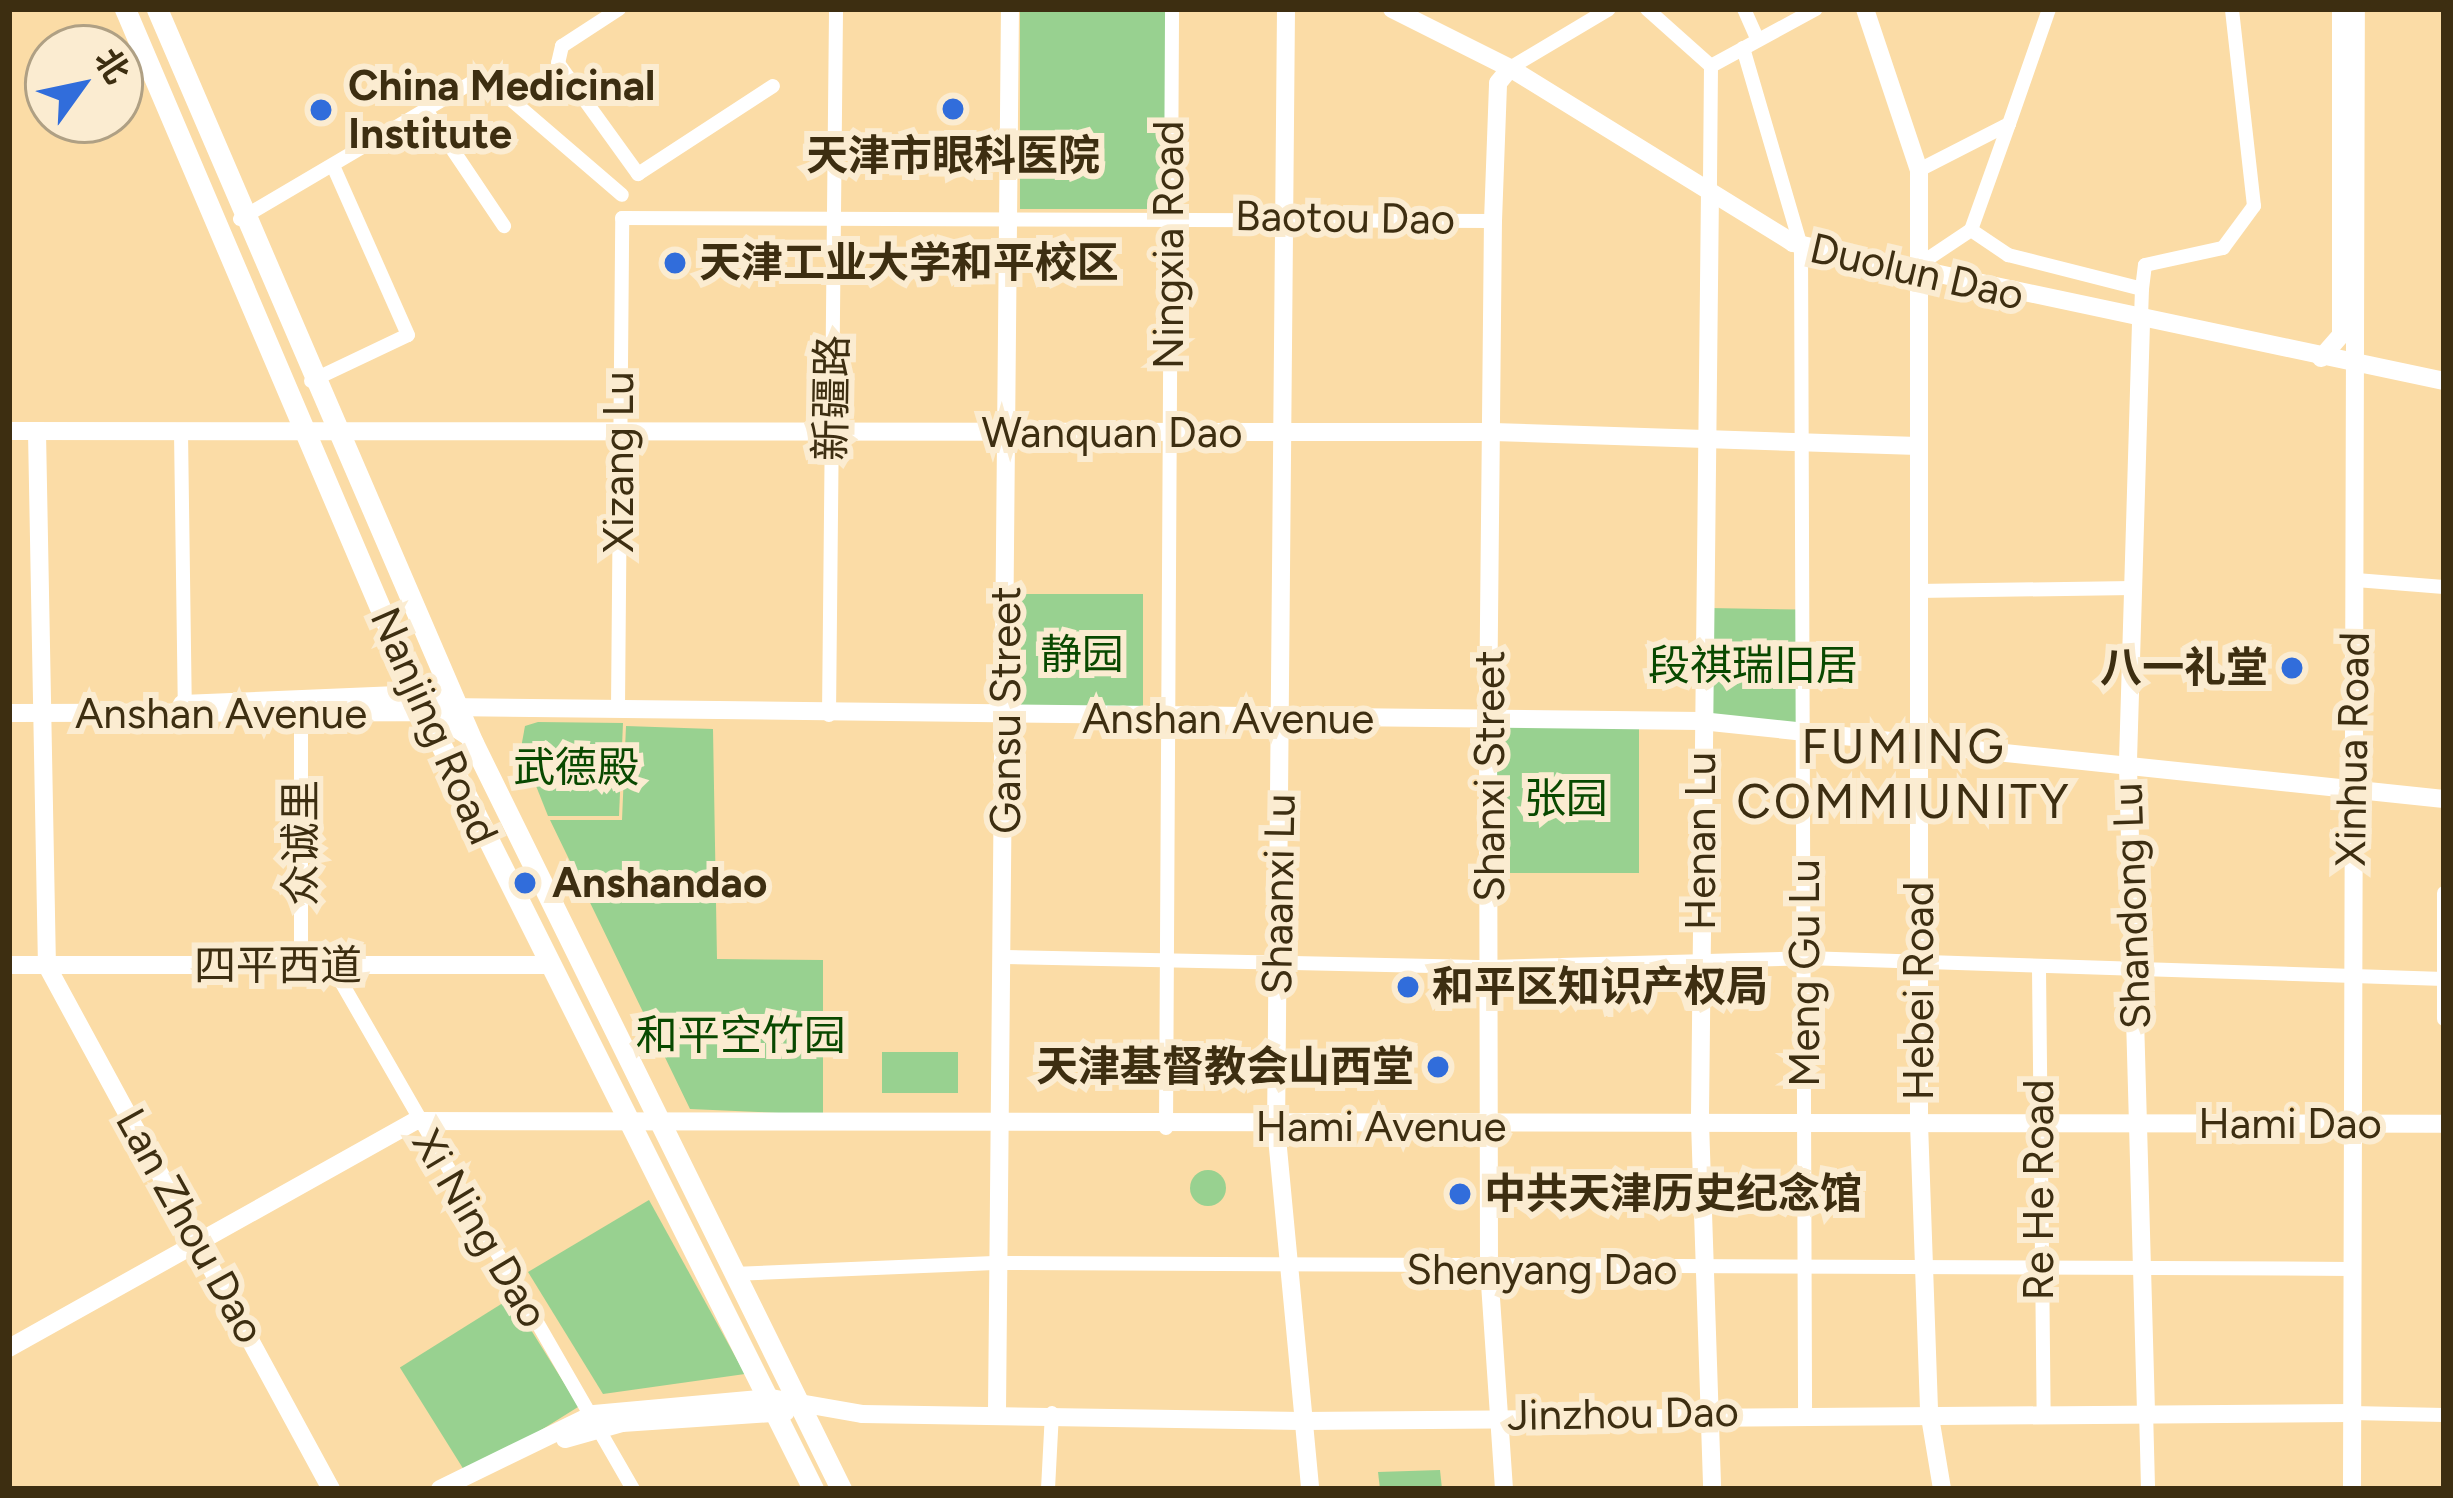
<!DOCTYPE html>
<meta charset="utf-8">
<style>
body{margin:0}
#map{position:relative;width:2453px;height:1498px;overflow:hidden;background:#fbdca6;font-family:Figtree,"Noto Sans SC",sans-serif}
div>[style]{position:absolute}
.green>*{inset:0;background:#98d190;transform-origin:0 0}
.round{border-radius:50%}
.street>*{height:14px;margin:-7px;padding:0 7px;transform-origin:7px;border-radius:7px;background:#fff}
.secondary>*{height:18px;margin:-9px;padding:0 9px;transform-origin:9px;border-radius:9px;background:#fff}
.primary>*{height:21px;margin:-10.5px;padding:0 10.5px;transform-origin:10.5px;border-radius:10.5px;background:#fff}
.dots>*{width:33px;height:33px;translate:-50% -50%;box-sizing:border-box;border:6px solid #fbecd1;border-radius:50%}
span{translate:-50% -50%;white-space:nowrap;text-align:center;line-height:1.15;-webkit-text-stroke:12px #fbecd1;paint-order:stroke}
.poi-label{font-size:42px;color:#3d2e11;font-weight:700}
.left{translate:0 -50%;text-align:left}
.right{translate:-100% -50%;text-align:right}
.street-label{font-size:42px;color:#3d2e11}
.park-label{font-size:42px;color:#094900}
.quarter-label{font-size:48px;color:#3d2e11;letter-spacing:3px}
.frame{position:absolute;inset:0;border:12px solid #3d2e11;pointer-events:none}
.north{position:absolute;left:24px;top:24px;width:120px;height:120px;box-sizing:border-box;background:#fbecd1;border:3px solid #afa084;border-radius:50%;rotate:57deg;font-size:33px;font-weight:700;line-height:48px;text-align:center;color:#3d2e11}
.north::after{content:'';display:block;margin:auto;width:42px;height:54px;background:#316ddb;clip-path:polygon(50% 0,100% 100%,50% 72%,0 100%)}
</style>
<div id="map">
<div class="green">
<div style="left:1020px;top:9px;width:146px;height:200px"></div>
<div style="left:1021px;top:594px;width:122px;height:121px"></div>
<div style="left:1709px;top:608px;width:90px;height:114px;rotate:1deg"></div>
<div style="clip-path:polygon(538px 722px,623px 723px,619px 816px,548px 816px,521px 748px,525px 726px)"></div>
<div style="left:1492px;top:725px;width:147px;height:148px"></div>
<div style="clip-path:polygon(626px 726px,713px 729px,717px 959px,823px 960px,823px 1115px,690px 1109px,550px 820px,622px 820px)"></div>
<div style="left:882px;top:1052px;width:76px;height:41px"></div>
<div class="round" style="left:1190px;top:1170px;width:36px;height:36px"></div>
<div style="clip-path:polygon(649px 1200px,745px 1374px,603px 1394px,528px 1272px)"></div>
<div style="left:511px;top:1298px;width:128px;height:131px;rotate:58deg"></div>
<div style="clip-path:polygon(1440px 1470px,1442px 1489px,1380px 1489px,1378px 1472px)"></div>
</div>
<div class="street">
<div style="left:619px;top:9px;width:68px;rotate:147deg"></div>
<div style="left:562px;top:46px;width:17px;rotate:103deg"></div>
<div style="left:558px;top:63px;width:137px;rotate:54.2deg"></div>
<div style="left:638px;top:174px;width:161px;rotate:-33.1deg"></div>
<div style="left:1647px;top:9px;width:86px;rotate:41.7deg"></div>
<div style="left:1711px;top:66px;width:126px;rotate:90.5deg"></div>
<div style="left:1744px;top:9px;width:34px;rotate:66deg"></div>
<div style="left:1743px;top:48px;width:206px;rotate:73.7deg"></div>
<div style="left:1801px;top:246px;width:1166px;rotate:89.8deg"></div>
<div style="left:1711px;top:66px;width:119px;rotate:-28.5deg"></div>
<div style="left:1510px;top:68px;width:115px;rotate:-30.8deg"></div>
<div style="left:426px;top:110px;width:140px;rotate:56.1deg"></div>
<div style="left:1919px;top:170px;width:101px;rotate:-27.1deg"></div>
<div style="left:2009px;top:124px;width:122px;rotate:-70.8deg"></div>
<div style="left:240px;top:219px;width:270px;rotate:-30.5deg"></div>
<div style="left:473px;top:82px;width:38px;rotate:23deg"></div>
<div style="left:508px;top:97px;width:150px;rotate:40.7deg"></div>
<div style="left:1971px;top:230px;width:45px;rotate:34deg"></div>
<div style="left:2008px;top:255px;width:138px;rotate:14.2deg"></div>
<div style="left:2142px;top:289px;width:34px;rotate:92deg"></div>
<div style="left:1920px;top:264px;width:61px;rotate:-33.7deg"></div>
<div style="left:1971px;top:230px;width:113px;rotate:-70.3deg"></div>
<div style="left:2142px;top:289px;width:24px;rotate:-83deg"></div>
<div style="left:2145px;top:265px;width:80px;rotate:-12.3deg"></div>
<div style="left:2223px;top:248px;width:52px;rotate:-53.6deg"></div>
<div style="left:2254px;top:206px;width:198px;rotate:-96.4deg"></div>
<div style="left:311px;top:381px;width:107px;rotate:-25.4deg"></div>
<div style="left:408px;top:335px;width:185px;rotate:-113.9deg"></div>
<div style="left:181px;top:432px;width:277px;rotate:89.2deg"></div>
<div style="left:2356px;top:580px;width:88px;rotate:4.5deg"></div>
<div style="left:1917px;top:591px;width:216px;rotate:-0.8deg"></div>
<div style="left:618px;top:707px;width:489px;rotate:-89.5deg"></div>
<div style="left:622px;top:218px;width:871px;rotate:0.2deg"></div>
<div style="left:829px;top:715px;width:706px;rotate:-89.43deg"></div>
<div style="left:2444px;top:893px;width:126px;rotate:90deg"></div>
<div style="left:1005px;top:957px;width:485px;rotate:1.2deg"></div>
<div style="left:1490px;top:967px;width:315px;rotate:-1.6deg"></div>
<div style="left:1805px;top:958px;width:639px;rotate:1.88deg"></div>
<div style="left:301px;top:966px;width:247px;rotate:-90deg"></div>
<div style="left:332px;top:966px;width:603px;rotate:60.08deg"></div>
<div style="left:2039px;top:969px;width:442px;rotate:89.4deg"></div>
<div style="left:1166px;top:1128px;width:1119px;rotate:-89.69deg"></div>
<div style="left:733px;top:1274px;width:267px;rotate:-2.4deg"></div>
<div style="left:1000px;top:1263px;width:1351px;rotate:0.25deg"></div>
<div style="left:2146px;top:1410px;width:79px;rotate:88.5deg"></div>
<div style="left:2352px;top:1413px;width:92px;rotate:1.2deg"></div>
<div style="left:1048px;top:1489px;width:76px;rotate:-87deg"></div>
</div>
<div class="secondary">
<div style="left:1286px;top:9px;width:1118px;rotate:90.51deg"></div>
<div style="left:1276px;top:1127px;width:364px;rotate:84.6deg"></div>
<div style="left:1392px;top:9px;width:132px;rotate:26.6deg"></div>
<div style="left:1510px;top:68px;width:333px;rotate:31.7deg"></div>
<div style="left:1793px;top:243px;width:665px;rotate:11.97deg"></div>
<div style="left:1865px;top:9px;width:170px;rotate:71.5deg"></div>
<div style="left:1919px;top:170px;width:953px;rotate:90deg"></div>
<div style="left:1919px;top:1123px;width:288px;rotate:88deg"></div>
<div style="left:1929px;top:1411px;width:79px;rotate:80.5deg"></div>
<div style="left:1710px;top:192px;width:930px;rotate:90.62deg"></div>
<div style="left:1700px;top:1122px;width:367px;rotate:88.1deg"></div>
<div style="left:2141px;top:323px;width:444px;rotate:91.7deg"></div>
<div style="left:2128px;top:767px;width:643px;rotate:88.4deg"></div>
<div style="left:2321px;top:358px;width:30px;rotate:-49deg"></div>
<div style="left:2341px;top:335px;width:326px;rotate:-90deg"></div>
<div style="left:9px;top:431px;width:1484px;rotate:0.04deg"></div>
<div style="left:1493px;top:432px;width:425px;rotate:1.9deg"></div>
<div style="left:37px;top:432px;width:534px;rotate:88.93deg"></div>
<div style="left:47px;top:966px;width:595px;rotate:61.5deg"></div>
<div style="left:182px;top:704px;width:234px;rotate:-2.4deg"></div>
<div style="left:416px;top:694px;width:41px;rotate:15.4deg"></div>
<div style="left:445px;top:707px;width:1256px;rotate:0.64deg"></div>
<div style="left:1701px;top:721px;width:747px;rotate:5.99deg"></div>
<div style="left:9px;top:713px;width:403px;rotate:-0.1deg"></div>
<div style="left:9px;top:965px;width:537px"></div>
<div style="left:9px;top:1348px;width:465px;rotate:-29.2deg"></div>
<div style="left:415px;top:1121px;width:2029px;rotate:0.08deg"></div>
<div style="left:997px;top:1412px;width:1403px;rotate:-89.47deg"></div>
<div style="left:565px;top:1439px;width:59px;rotate:-15.7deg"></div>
<div style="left:622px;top:1423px;width:164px;rotate:-3.8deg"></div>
<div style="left:440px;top:1489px;width:171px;rotate:-26deg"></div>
<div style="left:594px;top:1414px;width:178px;rotate:-5.2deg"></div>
<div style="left:771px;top:1398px;width:92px;rotate:10deg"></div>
<div style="left:862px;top:1414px;width:439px;rotate:0.9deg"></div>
<div style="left:1301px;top:1421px;width:1051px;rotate:-0.44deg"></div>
<div style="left:1504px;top:1489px;width:222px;rotate:-93.9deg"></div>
<div style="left:1489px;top:1268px;width:547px;rotate:-90.1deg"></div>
<div style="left:1488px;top:721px;width:500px;rotate:-89.43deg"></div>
<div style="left:1493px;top:221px;width:138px;rotate:-87.9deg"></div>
<div style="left:1498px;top:83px;width:19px;rotate:-51deg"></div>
<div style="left:2352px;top:1489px;width:1480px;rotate:-89.85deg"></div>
</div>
<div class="primary">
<div style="left:125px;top:9px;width:763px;rotate:66.93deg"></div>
<div style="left:424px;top:711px;width:870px;rotate:63.43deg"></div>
<div style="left:157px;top:9px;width:799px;rotate:66.71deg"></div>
<div style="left:473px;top:743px;width:832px;rotate:63.74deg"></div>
<div style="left:362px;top:700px;width:69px;rotate:8.4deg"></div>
<div style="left:430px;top:710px;width:43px;rotate:32.6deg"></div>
</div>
<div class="dots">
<div style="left:953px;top:109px;background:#316ddb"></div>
<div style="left:321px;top:110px;background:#316ddb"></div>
<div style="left:675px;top:263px;background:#316ddb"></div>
<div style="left:2292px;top:668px;background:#316ddb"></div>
<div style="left:525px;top:883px;background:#316ddb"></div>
<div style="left:1408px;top:987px;background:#316ddb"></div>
<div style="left:1438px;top:1067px;background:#316ddb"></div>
<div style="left:1460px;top:1194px;background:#316ddb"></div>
</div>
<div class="poi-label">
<span class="left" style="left:348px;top:110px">China Medicinal<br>Institute</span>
<span style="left:953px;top:156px">天津市眼科医院</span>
<span class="left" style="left:699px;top:263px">天津工业大学和平校区</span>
<span class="right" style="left:2268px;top:668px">八一礼堂</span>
<span class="left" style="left:552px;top:883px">Anshandao</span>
<span class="left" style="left:1432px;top:987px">和平区知识产权局</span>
<span class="right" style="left:1414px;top:1067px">天津基督教会山西堂</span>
<span class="left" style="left:1484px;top:1194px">中共天津历史纪念馆</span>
</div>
<div class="street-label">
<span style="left:1345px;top:218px;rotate:1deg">Baotou Dao</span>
<span style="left:1169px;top:245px;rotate:-90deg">Ningxia Road</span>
<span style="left:1917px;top:272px;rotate:13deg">Duolun Dao</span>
<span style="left:832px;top:398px;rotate:-89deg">新疆路</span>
<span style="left:1112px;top:433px">Wanquan Dao</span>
<span style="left:619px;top:462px;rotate:-90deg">Xizang Lu</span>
<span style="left:1006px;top:710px;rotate:-90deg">Gansu Street</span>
<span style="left:221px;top:714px">Anshan Avenue</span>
<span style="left:1228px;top:719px">Anshan Avenue</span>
<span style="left:434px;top:726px;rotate:66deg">Nanjing Road</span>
<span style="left:2353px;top:749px;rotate:-89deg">Xinhua Road</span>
<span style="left:1490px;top:776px;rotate:-90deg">Shanxi Street</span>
<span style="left:1701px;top:841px;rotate:-90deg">Henan Lu</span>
<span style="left:301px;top:843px;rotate:-90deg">众诚里</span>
<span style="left:1279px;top:894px;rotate:-89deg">Shaanxi Lu</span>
<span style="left:2132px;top:906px;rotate:-92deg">Shandong Lu</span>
<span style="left:278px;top:966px">四平西道</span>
<span style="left:1805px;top:973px;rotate:-90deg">Meng Gu Lu</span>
<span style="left:1919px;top:991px;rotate:-90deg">Hebei Road</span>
<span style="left:2290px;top:1124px">Hami Dao</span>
<span style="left:1381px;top:1127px">Hami Avenue</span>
<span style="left:2039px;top:1190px;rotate:-90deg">Re He Road</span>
<span style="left:190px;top:1226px;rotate:61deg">Lan Zhou Dao</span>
<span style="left:480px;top:1229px;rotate:59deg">Xi Ning Dao</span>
<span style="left:1542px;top:1270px">Shenyang Dao</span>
<span style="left:1623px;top:1414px;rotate:-1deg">Jinzhou Dao</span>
</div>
<div class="park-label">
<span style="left:1082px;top:655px">静园</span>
<span style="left:1753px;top:666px">段祺瑞旧居</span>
<span style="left:576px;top:768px">武德殿</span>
<span style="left:1566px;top:799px">张园</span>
<span style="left:741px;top:1036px">和平空竹园</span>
</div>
<div class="quarter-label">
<span style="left:1904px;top:774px">FUMING<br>COMMIUNITY</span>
</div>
<div class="frame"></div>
<div class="north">北</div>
</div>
